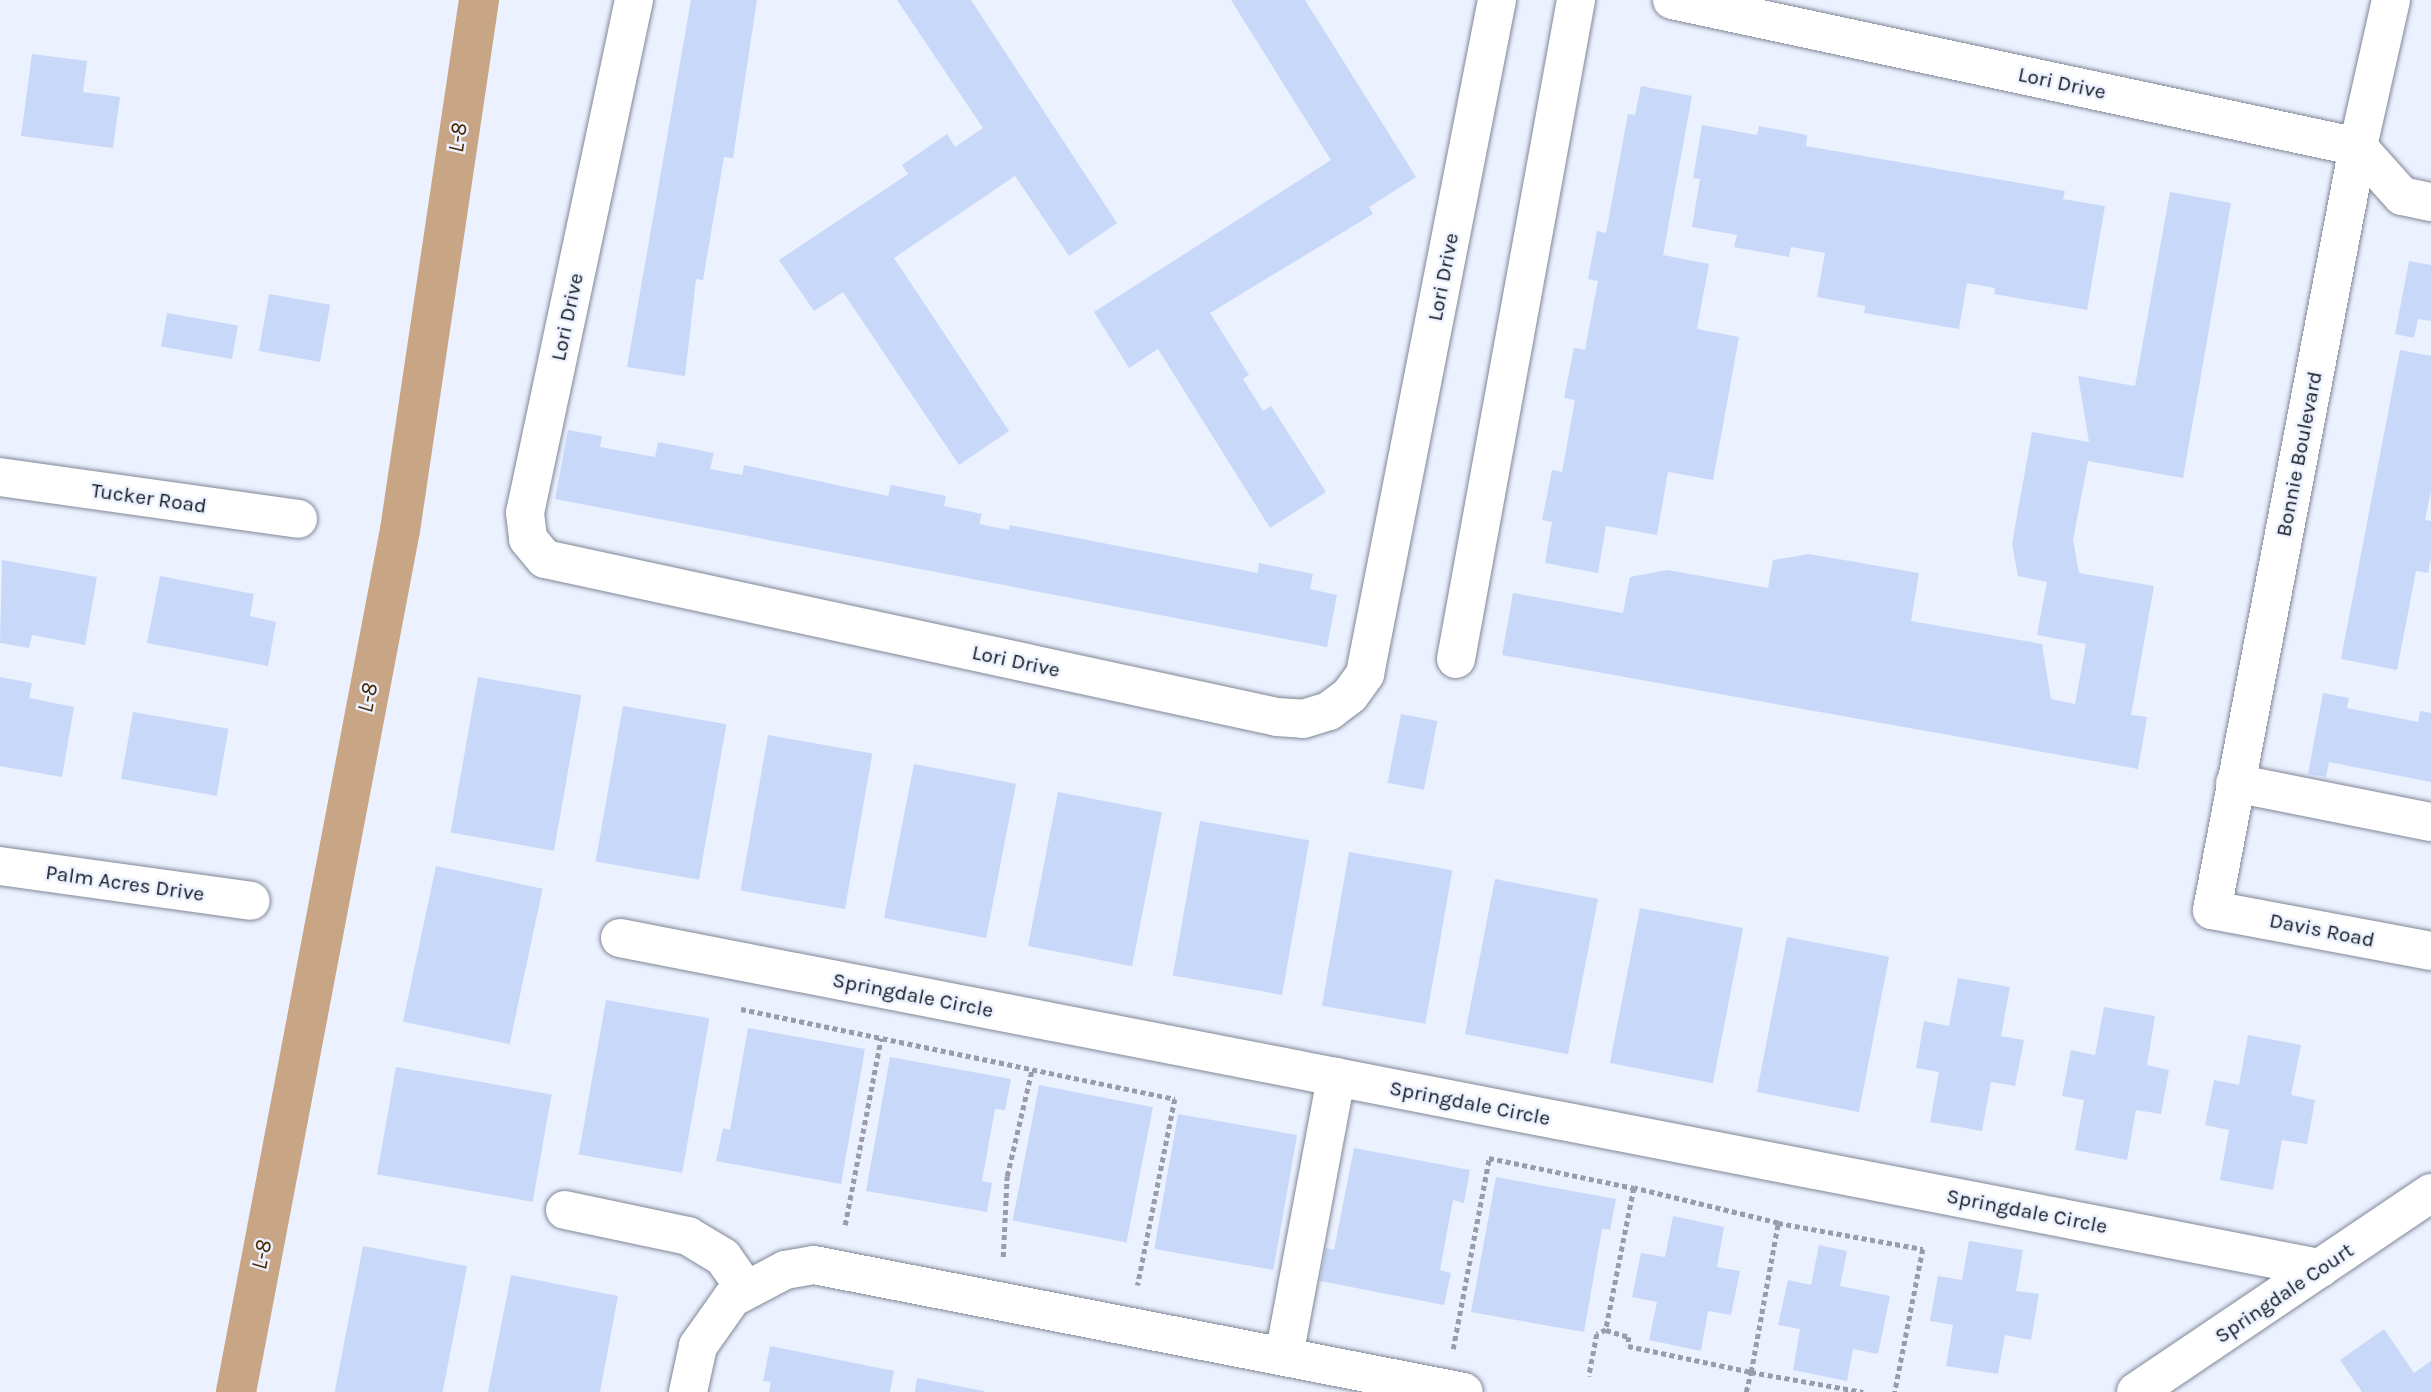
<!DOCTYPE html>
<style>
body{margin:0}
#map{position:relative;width:2431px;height:1392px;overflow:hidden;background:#ebf1ff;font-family:Karla,sans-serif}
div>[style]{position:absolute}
.canal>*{height:40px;margin:-20px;padding:0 20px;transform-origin:20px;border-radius:20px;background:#c8a584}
.building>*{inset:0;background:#c8d8f9;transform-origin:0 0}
.path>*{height:4.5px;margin-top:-2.25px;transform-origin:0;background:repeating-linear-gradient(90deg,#989da7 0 5px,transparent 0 8.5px)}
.roads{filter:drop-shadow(0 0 2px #808796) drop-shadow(0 0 2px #808796)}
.minor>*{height:38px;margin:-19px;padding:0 19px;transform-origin:19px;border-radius:19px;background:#fff}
span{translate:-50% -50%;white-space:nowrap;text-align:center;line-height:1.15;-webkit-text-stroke:5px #ebf1ff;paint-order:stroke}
.street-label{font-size:21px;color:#171a20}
.water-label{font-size:23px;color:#4b2900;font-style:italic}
</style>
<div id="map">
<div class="canal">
<div style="left:236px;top:1392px;width:877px;rotate:-79.23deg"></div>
<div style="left:400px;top:530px;width:536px;rotate:-81.52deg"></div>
</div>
<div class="building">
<div style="clip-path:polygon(691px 0,757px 0,733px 158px,724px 157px,703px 280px,696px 279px,685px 376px,627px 367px)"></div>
<div style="clip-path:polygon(897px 0,971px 0,1117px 223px,1069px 256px,1015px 176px,894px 258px,1009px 431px,959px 465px,843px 292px,814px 311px,779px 260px,908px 174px,902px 165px,947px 134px,955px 147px,983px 128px)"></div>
<div style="clip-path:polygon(1231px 0,1305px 0,1416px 177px,1369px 207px,1373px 214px,1210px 313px,1249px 375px,1243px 379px,1263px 411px,1271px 406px,1326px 492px,1270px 528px,1158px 349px,1129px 368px,1094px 312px,1331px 160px)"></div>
<div style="clip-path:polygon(32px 54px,87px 61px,83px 92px,120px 97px,113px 148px,21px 136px)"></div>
<div style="clip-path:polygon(1641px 86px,1692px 96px,1663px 255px,1709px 264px,1697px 329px,1739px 337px,1713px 480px,1668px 472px,1657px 535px,1606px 526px,1598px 573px,1545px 563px,1552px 522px,1542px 520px,1552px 470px,1562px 472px,1575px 400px,1564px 398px,1574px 348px,1585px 350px,1598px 281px,1588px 279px,1597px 231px,1606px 233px,1628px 114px,1635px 115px)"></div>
<div style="clip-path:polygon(1702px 125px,1757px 135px,1759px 126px,1807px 135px,1806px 146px,2065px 191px,2063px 199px,2105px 206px,2087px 310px,1994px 294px,1995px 288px,1967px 283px,1959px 329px,1864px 313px,1865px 306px,1817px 297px,1825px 253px,1791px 247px,1789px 257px,1734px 247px,1737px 235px,1692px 227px,1700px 179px,1693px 178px)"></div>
<div style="clip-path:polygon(2170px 192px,2231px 203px,2183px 478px,2088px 461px,2073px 540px,2079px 573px,2154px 586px,2131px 715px,2147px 717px,2138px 769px,1502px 655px,1513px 593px,1623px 613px,1630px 577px,1667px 570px,1768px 588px,1773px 560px,1809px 554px,1919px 573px,1911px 621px,2042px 644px,2051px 699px,2075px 704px,2086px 644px,2037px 635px,2047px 582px,2018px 576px,2012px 544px,2032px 432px,2089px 442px,2078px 376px,2135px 386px)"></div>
<div style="clip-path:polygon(2409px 261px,2431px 265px,2431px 321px,2418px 319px,2414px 338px,2395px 334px)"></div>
<div style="left:269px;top:294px;width:62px;height:58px;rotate:10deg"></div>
<div style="left:167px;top:313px;width:72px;height:34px;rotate:10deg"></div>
<div style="clip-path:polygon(2400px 350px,2431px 356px,2431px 491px,2425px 520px,2431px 521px,2431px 558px,2428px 573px,2416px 571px,2397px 670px,2341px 659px)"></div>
<div style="clip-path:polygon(568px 430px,602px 436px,600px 447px,655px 457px,658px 442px,714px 453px,710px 469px,742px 475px,744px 465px,888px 496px,891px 485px,946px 496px,944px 506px,982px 514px,979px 524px,1009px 530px,1010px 525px,1258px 573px,1259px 563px,1313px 574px,1310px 589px,1337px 595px,1327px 647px,555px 499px)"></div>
<div style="clip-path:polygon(2px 560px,97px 577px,85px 645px,32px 635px,29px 648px,0 643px)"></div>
<div style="clip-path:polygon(160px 576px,254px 594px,250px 616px,276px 622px,268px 666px,147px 643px)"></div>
<div style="clip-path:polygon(0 677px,32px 683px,29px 698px,74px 707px,62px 777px,0 766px)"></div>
<div style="left:478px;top:677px;width:105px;height:158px;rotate:10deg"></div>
<div style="clip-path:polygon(2323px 693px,2349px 698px,2347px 708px,2418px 722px,2420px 711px,2431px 713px,2431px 782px,2329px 762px,2326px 777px,2308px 774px)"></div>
<div style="left:623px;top:706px;width:105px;height:158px;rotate:10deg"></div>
<div style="left:133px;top:712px;width:97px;height:68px;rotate:10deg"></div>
<div style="left:1401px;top:714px;width:37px;height:70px;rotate:11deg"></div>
<div style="left:768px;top:735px;width:106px;height:158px;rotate:10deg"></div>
<div style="left:914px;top:764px;width:104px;height:157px;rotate:11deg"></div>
<div style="left:1058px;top:792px;width:106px;height:157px;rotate:11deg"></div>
<div style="left:1200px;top:821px;width:111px;height:157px;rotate:10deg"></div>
<div style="left:1349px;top:852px;width:105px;height:156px;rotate:10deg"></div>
<div style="left:436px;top:866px;width:109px;height:159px;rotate:12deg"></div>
<div style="left:1495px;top:879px;width:105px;height:158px;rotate:11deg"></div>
<div style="left:1640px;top:908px;width:105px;height:158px;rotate:11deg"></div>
<div style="left:1787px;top:937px;width:104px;height:158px;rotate:11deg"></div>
<div style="clip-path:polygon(1958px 978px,2010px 987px,2001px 1036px,2024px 1040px,2015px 1086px,1991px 1082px,1982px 1131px,1930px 1122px,1939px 1072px,1916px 1068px,1924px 1021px,1949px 1026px)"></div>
<div style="left:606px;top:1000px;width:105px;height:157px;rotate:10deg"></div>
<div style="clip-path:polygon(2104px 1007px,2155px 1016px,2147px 1065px,2169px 1070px,2161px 1114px,2136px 1110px,2127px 1160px,2075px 1150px,2084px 1100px,2062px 1096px,2071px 1050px,2095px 1055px)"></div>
<div style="clip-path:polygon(748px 1028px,865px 1049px,841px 1184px,716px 1161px,723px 1128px,730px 1130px)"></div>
<div style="clip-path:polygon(2248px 1035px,2301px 1045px,2291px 1095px,2315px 1100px,2307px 1144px,2282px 1140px,2273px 1190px,2220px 1180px,2229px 1130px,2205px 1125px,2214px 1080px,2239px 1085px)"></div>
<div style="clip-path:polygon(890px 1057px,1011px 1079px,1005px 1110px,995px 1109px,982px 1181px,992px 1183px,987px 1212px,866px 1191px)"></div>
<div style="left:396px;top:1067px;width:158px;height:109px;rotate:10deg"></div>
<div style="left:1039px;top:1085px;width:116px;height:138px;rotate:11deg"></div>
<div style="left:1178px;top:1114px;width:121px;height:137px;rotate:10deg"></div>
<div style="clip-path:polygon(1354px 1148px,1470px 1170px,1464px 1203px,1453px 1200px,1440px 1270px,1451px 1273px,1444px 1305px,1320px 1281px,1326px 1248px,1334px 1250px)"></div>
<div style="clip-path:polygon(1496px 1177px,1616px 1199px,1610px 1230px,1602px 1229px,1584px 1332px,1471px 1312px)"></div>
<div style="clip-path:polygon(1673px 1216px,1724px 1227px,1717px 1267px,1740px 1271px,1731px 1315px,1708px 1311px,1701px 1351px,1649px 1340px,1657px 1302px,1632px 1297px,1641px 1253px,1665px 1257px)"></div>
<div style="clip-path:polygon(1969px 1241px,2023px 1250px,2016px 1291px,2039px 1294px,2031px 1340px,2005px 1335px,1998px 1374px,1946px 1366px,1953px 1325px,1930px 1321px,1938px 1276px,1962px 1280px)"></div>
<div style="clip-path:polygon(1819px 1245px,1847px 1251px,1840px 1286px,1890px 1296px,1878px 1354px,1853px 1349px,1847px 1381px,1793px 1370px,1800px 1329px,1778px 1325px,1788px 1280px,1811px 1285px)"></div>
<div style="left:363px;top:1246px;width:106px;height:148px;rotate:11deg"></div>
<div style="clip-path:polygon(511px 1275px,618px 1296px,600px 1392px,488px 1392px)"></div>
<div style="clip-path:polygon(2384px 1329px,2414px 1373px,2431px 1361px,2431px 1392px,2362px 1392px,2340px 1360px)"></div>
<div style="clip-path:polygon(770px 1346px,894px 1371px,890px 1392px,769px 1392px,771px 1382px,763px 1381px)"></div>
<div style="clip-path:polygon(917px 1378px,984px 1391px,984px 1392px,915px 1392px)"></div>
</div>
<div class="path">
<div style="left:741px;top:1009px;width:443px;rotate:11.7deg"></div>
<div style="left:1175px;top:1099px;width:190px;rotate:101.3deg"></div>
<div style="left:1778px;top:1223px;width:147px;rotate:10.2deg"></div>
<div style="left:1923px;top:1249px;width:146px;rotate:101.1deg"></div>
<div style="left:845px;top:1225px;width:190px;rotate:-79.1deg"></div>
<div style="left:1003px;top:1257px;width:81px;rotate:-87.2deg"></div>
<div style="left:1007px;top:1176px;width:110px;rotate:-76.8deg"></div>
<div style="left:1606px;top:1330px;width:24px;rotate:17deg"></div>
<div style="left:1629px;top:1337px;width:9px;rotate:96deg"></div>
<div style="left:1628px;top:1346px;width:126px;rotate:11.9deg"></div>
<div style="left:1751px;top:1372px;width:151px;rotate:-79.7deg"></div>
<div style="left:1778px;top:1223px;width:148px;rotate:-166.3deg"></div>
<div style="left:1453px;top:1349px;width:194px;rotate:-79.3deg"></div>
<div style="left:1489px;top:1158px;width:148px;rotate:11.7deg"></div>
<div style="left:1634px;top:1188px;width:145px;rotate:101.2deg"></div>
<div style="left:1606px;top:1330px;width:10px;rotate:156deg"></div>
<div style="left:1597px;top:1334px;width:43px;rotate:100.8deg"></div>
<div style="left:1746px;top:1392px;width:21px;rotate:-76deg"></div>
<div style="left:1751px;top:1372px;width:114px;rotate:10.1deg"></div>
</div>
<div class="roads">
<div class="minor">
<div style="left:634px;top:0;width:524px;rotate:102deg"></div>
<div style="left:525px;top:513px;width:26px;rotate:83deg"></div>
<div style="left:528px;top:539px;width:26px;rotate:50deg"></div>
<div style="left:545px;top:559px;width:749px;rotate:12.18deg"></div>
<div style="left:1277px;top:717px;width:26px;rotate:4deg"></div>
<div style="left:1303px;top:719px;width:27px;rotate:-17deg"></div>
<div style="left:1329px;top:711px;width:26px;rotate:-37deg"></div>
<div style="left:1350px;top:695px;width:26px;rotate:-54deg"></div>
<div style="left:1365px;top:674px;width:687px;rotate:-78.92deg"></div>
<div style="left:1672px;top:0;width:702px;rotate:12.09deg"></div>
<div style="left:2358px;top:147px;width:66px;rotate:48.1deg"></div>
<div style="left:2402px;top:196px;width:30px;rotate:12deg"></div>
<div style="left:2391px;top:0;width:151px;rotate:102.7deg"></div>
<div style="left:2358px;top:147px;width:777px;rotate:100.83deg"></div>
<div style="left:2212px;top:910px;width:223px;rotate:10.6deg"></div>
<div style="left:0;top:477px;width:301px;rotate:8deg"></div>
<div style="left:1456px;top:659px;width:670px;rotate:-79.68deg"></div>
<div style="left:2235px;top:783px;width:200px;rotate:11.3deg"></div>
<div style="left:0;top:866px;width:253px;rotate:7.9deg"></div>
<div style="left:620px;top:938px;width:1732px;rotate:10.99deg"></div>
<div style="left:565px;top:1210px;width:126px;rotate:11.9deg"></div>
<div style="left:688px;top:1236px;width:41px;rotate:31deg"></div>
<div style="left:723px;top:1257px;width:39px;rotate:55deg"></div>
<div style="left:1284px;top:1356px;width:284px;rotate:-79.4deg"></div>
<div style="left:688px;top:1392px;width:47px;rotate:-77.7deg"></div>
<div style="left:698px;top:1346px;width:59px;rotate:-54.7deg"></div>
<div style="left:732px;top:1298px;width:60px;rotate:-27.8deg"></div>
<div style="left:785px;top:1270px;width:29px;rotate:-10deg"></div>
<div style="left:814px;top:1265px;width:662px;rotate:11.06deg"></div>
<div style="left:2136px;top:1392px;width:356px;rotate:-34deg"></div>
</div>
</div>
<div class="street-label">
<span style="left:2062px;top:83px;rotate:12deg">Lori Drive</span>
<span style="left:1443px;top:277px;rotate:-79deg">Lori Drive</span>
<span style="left:567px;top:317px;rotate:-78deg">Lori Drive</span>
<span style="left:2299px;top:454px;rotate:-79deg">Bonnie Boulevard</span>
<span style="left:149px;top:498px;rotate:8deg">Tucker Road</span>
<span style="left:1016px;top:661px;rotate:12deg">Lori Drive</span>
<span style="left:125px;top:883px;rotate:8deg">Palm Acres Drive</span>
<span style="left:2322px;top:930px;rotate:11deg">Davis Road</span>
<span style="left:913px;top:995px;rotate:11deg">Springdale Circle</span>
<span style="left:1470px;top:1103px;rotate:11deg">Springdale Circle</span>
<span style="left:2027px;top:1211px;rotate:11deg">Springdale Circle</span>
<span style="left:2284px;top:1293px;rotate:-34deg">Springdale Court</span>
</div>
<div class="water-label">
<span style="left:458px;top:138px;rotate:-82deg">L-8</span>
<span style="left:368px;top:698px;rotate:-79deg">L-8</span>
<span style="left:262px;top:1255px;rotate:-79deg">L-8</span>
</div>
</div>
